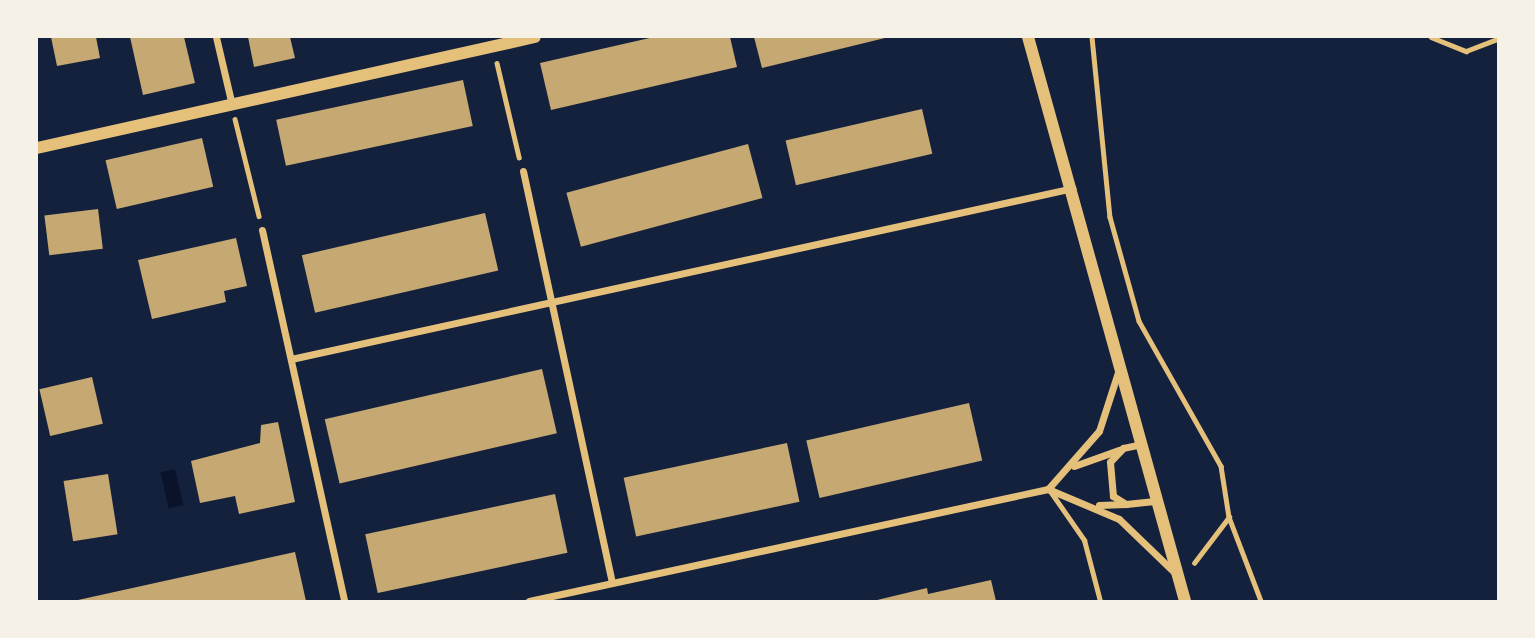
<!DOCTYPE html>
<style>
body{margin:0}
#map{position:relative;width:1535px;height:638px;overflow:hidden;background:#14213d;font-family:Cabin,sans-serif}
div>[style]{position:absolute}
.water>*{inset:0;background:#0b132b;transform-origin:0 0}
.building>*{inset:0;background:#c6a872;transform-origin:0 0}
.path>*{height:4.5px;margin:-2.25px;padding:0 2.25px;transform-origin:2.25px;border-radius:2.25px;background:#e5c07b}
.service>*{height:5px;margin:-2.5px;padding:0 2.5px;transform-origin:2.5px;border-radius:2.5px;background:#e5c07b}
.minor>*{height:7px;margin:-3.5px;padding:0 3.5px;transform-origin:3.5px;border-radius:3.5px;background:#e5c07b}
.tertiary>*{height:12px;margin:-6px;padding:0 6px;transform-origin:6px;border-radius:6px;background:#e5c07b}
span{translate:-50% -50%;white-space:nowrap;text-align:center;line-height:1.15;-webkit-text-stroke:5px #f6f1e7;paint-order:stroke}
.frame{position:absolute;inset:0;border:38px solid #f6f1e7;pointer-events:none}
</style>
<div id="map">
<div class="water">
<div style="left:175px;top:469px;width:37px;height:15px;rotate:77deg"></div>
</div>
<div class="building">
<div style="clip-path:polygon(51px 37px,96px 37px,100px 58px,57px 66px)"></div>
<div style="clip-path:polygon(130px 37px,184px 37px,195px 83px,143px 95px)"></div>
<div style="clip-path:polygon(248px 37px,290px 37px,295px 58px,254px 67px)"></div>
<div style="clip-path:polygon(654px 37px,730px 37px,737px 67px,551px 110px,540px 63px)"></div>
<div style="clip-path:polygon(754px 37px,884px 37px,885px 38px,762px 68px)"></div>
<div style="left:463px;top:80px;width:47px;height:191px;rotate:78deg"></div>
<div style="left:922px;top:109px;width:46px;height:140px;rotate:77deg"></div>
<div style="left:202px;top:138px;width:50px;height:99px;rotate:77deg"></div>
<div style="left:748px;top:144px;width:56px;height:188px;rotate:75deg"></div>
<div style="left:98px;top:209px;width:40px;height:54px;rotate:83deg"></div>
<div style="left:485px;top:213px;width:59px;height:188px;rotate:77deg"></div>
<div style="clip-path:polygon(236px 238px,247px 286px,224px 291px,226px 302px,152px 319px,138px 260px)"></div>
<div style="left:542px;top:369px;width:66px;height:223px;rotate:77deg"></div>
<div style="left:92px;top:377px;width:48px;height:54px;rotate:77deg"></div>
<div style="left:969px;top:403px;width:59px;height:167px;rotate:77deg"></div>
<div style="clip-path:polygon(278px 422px,295px 502px,239px 514px,235px 496px,200px 503px,191px 461px,260px 443px,261px 425px)"></div>
<div style="left:787px;top:443px;width:60px;height:167px;rotate:78deg"></div>
<div style="left:108px;top:474px;width:61px;height:45px;rotate:81deg"></div>
<div style="left:555px;top:494px;width:60px;height:194px;rotate:78deg"></div>
<div style="clip-path:polygon(295px 552px,306px 601px,78px 601px,78px 600px)"></div>
<div style="clip-path:polygon(991px 580px,996px 601px,873px 601px,927px 588px,928px 594px)"></div>
</div>
<div class="path">
<div style="left:1092px;top:37px;width:181px;rotate:84.3deg"></div>
<div style="left:1110px;top:217px;width:108px;rotate:74.4deg"></div>
<div style="left:1139px;top:321px;width:167px;rotate:60.5deg"></div>
<div style="left:1221px;top:466px;width:52px;rotate:81.1deg"></div>
<div style="left:1229px;top:517px;width:90px;rotate:69.1deg"></div>
<div style="left:1431px;top:37px;width:38px;rotate:22deg"></div>
<div style="left:1466px;top:51px;width:34px;rotate:-21deg"></div>
<div style="left:497px;top:63px;width:97px;rotate:76.8deg"></div>
<div style="left:235px;top:119px;width:100px;rotate:76.1deg"></div>
<div style="left:1194px;top:563px;width:58px;rotate:-52.7deg"></div>
</div>
<div class="service">
<div style="left:1050px;top:491px;width:60px;rotate:55.2deg"></div>
<div style="left:1084px;top:540px;width:63px;rotate:75.3deg"></div>
</div>
<div class="minor">
<div style="left:216px;top:37px;width:70px;rotate:76.8deg"></div>
<div style="left:523px;top:171px;width:421px;rotate:77.8deg"></div>
<div style="left:262px;top:230px;width:380px;rotate:77.5deg"></div>
<div style="left:291px;top:359px;width:800px;rotate:-12.33deg"></div>
<div style="left:1142px;top:444px;width:19px;rotate:168deg"></div>
<div style="left:1123px;top:448px;width:19px;rotate:133deg"></div>
<div style="left:1110px;top:462px;width:34px;rotate:85deg"></div>
<div style="left:1113px;top:496px;width:15px;rotate:32deg"></div>
<div style="left:1126px;top:504px;width:31px;rotate:-6deg"></div>
<div style="left:1074px;top:466px;width:48px;rotate:-19.6deg"></div>
<div style="left:1048px;top:489px;width:77px;rotate:-48.7deg"></div>
<div style="left:1099px;top:431px;width:65px;rotate:-72.1deg"></div>
<div style="left:1099px;top:505px;width:27px;rotate:-2deg"></div>
<div style="left:529px;top:601px;width:531px;rotate:-12.18deg"></div>
<div style="left:1048px;top:489px;width:77px;rotate:22.9deg"></div>
<div style="left:1119px;top:519px;width:76px;rotate:43.9deg"></div>
</div>
<div class="tertiary">
<div style="left:1028px;top:37px;width:585px;rotate:74.44deg"></div>
<div style="left:37px;top:148px;width:510px;rotate:-12.57deg"></div>
</div>
<div class="frame"></div>
</div>
